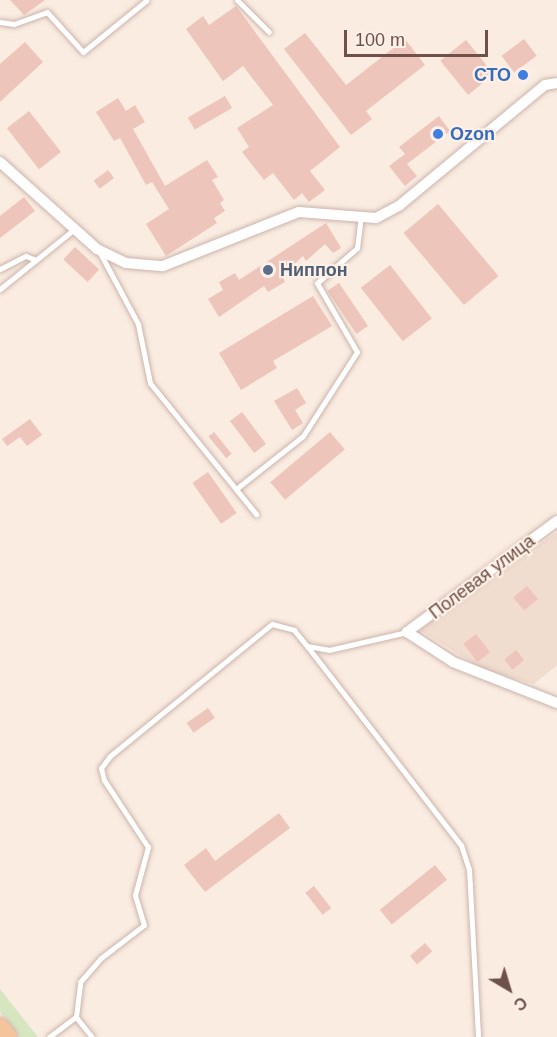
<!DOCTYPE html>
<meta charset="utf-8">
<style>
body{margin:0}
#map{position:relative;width:557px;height:1037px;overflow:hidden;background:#faece1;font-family:Arial,sans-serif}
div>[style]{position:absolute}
.residential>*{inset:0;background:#f1dcd0}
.green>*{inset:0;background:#d7e6c1}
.building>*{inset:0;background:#eec5ba;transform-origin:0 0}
.roads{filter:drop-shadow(0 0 2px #ccb4ab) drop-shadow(0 0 2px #ccb4ab)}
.lane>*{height:5px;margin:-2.5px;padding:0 2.5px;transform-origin:2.5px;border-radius:2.5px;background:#fff}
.street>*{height:10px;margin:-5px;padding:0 5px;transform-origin:5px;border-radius:5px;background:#fff}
.primary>*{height:16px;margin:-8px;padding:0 8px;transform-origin:8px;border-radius:8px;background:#f6c49c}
.dots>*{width:16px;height:16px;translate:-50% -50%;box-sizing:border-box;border:3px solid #fef0e6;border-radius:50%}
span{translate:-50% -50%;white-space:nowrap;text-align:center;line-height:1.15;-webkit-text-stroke:4.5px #fef0e6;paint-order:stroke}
.shop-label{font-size:18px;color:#366cbe;font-weight:700}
.right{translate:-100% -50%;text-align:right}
.left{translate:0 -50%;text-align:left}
.service-label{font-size:18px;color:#4e5e75;font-weight:700}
.street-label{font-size:18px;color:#6f504a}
.north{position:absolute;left:479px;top:959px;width:60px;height:60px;-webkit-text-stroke:4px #fef0e6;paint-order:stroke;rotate:142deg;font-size:16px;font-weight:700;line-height:24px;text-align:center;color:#6f504a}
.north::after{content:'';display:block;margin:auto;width:21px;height:27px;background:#6f504a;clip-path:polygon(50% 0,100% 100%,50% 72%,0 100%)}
.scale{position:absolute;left:344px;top:30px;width:144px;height:27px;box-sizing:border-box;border:3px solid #6f504a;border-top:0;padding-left:8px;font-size:18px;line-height:21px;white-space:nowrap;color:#6f504a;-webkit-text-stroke:4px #fef0e6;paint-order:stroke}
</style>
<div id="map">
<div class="residential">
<div style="clip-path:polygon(557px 532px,557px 665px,534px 684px,482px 669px,420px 630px)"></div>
</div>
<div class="green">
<div style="clip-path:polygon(0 989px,38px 1037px,20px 1037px,0 1012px)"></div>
</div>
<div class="building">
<div style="clip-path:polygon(10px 0,45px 0,24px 15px)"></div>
<div style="clip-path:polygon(236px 6px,340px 147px,310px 171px,325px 190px,309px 202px,302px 193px,294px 200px,273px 173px,264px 180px,242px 152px,249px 147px,237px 128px,273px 105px,243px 66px,223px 81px,186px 29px,203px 16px,209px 25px)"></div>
<div style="clip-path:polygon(305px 33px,346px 85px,405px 39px,425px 65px,366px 111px,372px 119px,351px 135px,284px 49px)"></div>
<div style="left:524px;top:39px;width:21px;height:28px;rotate:53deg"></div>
<div style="left:466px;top:40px;width:44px;height:33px;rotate:51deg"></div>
<div style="clip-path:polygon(25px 42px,43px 62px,0 102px,0 64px)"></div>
<div style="left:225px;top:96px;width:14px;height:43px;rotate:60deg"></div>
<div style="clip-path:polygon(118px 98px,126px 111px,135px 105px,145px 122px,133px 129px,165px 186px,207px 160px,218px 177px,212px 180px,224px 200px,220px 203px,225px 211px,214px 218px,217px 223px,166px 256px,146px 224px,169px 209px,152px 182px,146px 185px,120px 138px,114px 141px,96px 112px)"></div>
<div style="left:29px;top:111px;width:52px;height:28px;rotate:52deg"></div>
<div style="clip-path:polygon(439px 116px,450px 131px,407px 164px,417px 176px,405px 186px,389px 166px,405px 154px,399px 147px)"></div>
<div style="left:108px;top:170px;width:10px;height:18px;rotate:53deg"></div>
<div style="clip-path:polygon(24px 197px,35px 211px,0 238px,0 216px)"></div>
<div style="left:438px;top:204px;width:94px;height:45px;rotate:50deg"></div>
<div style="clip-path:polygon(326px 223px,341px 248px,333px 253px,325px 244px,306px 261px,303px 256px,282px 275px,285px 282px,268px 292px,264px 286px,219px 317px,208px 299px,223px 290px,219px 282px,235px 273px,239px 280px)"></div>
<div style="left:75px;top:247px;width:33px;height:17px;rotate:43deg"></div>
<div style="left:390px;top:265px;width:68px;height:37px;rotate:52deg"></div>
<div style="left:339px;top:283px;width:52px;height:14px;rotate:56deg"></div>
<div style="clip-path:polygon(313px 296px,332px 326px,273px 361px,277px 368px,241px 390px,219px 353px)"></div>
<div style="clip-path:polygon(297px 388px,306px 403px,295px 410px,303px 423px,292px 430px,274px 401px)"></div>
<div style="left:242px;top:412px;width:40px;height:15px;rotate:53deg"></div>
<div style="clip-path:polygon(30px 419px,42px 435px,27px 446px,20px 437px,7px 446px,2px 439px)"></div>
<div style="left:214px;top:432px;width:28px;height:7px;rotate:51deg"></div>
<div style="left:330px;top:432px;width:23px;height:78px;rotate:50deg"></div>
<div style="left:208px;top:472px;width:50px;height:19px;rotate:55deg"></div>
<div style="left:527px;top:586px;width:17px;height:18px;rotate:50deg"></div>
<div style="left:476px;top:634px;width:23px;height:16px;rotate:52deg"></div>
<div style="left:516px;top:650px;width:13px;height:15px;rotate:51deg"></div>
<div style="left:208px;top:708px;width:12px;height:26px;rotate:55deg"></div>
<div style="clip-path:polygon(279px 813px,290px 828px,205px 892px,184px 865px,206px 848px,215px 861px)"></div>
<div style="left:435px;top:865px;width:19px;height:71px;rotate:51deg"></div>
<div style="left:314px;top:886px;width:28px;height:11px;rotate:52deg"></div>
<div style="left:425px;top:943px;width:11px;height:20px;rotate:49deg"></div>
</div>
<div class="roads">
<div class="lane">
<div style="left:237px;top:0;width:45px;rotate:45deg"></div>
<div style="left:0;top:22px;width:14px;rotate:8deg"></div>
<div style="left:14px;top:24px;width:35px;rotate:-20deg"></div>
<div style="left:47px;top:12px;width:54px;rotate:48deg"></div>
<div style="left:83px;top:52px;width:82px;rotate:-39.1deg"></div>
<div style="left:100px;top:253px;width:81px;rotate:61.8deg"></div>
<div style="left:138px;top:324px;width:60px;rotate:78.5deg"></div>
<div style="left:150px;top:383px;width:169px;rotate:51deg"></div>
<div style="left:0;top:269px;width:29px;rotate:-27deg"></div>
<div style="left:26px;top:256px;width:11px;rotate:22deg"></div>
<div style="left:0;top:289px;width:94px;rotate:-38.9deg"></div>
<div style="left:236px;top:489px;width:85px;rotate:-38.3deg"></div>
<div style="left:303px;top:436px;width:100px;rotate:-57.3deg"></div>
<div style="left:357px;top:352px;width:80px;rotate:-120.1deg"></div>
<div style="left:317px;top:283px;width:53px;rotate:-41.2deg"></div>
<div style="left:357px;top:248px;width:31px;rotate:-83deg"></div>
<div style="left:307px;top:646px;width:252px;rotate:52.3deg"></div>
<div style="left:461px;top:845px;width:25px;rotate:72deg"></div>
<div style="left:469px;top:869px;width:168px;rotate:86.9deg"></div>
<div style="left:49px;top:1037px;width:34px;rotate:-37deg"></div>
<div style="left:92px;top:1037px;width:26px;rotate:-129deg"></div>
<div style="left:76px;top:1017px;width:35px;rotate:-83deg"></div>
<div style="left:80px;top:982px;width:32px;rotate:-49deg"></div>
<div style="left:101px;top:958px;width:54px;rotate:-37.5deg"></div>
<div style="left:144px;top:925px;width:31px;rotate:-107deg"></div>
<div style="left:135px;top:895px;width:50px;rotate:-74.8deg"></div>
<div style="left:148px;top:847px;width:80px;rotate:-123.3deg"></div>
<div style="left:104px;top:780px;width:12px;rotate:-104deg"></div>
<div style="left:101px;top:768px;width:15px;rotate:-53deg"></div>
<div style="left:110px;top:756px;width:209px;rotate:-39.2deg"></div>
<div style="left:272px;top:624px;width:23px;rotate:15deg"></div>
<div style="left:294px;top:630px;width:21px;rotate:51deg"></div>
<div style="left:307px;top:646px;width:22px;rotate:10deg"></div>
<div style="left:329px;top:650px;width:80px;rotate:-13deg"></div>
</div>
<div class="street">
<div style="left:0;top:162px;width:130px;rotate:41.9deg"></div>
<div style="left:97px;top:249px;width:32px;rotate:26deg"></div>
<div style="left:126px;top:263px;width:37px;rotate:5deg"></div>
<div style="left:163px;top:266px;width:146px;rotate:-21.7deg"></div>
<div style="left:299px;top:212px;width:77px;rotate:4.5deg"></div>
<div style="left:376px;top:218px;width:27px;rotate:-28deg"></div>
<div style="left:400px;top:205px;width:188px;rotate:-39.6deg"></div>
<div style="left:545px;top:85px;width:12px;rotate:-9deg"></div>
<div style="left:557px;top:521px;width:187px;rotate:143.5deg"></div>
<div style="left:407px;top:632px;width:55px;rotate:33.1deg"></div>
<div style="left:453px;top:662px;width:112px;rotate:21.5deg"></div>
</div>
<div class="primary">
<div style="left:0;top:1026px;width:14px;rotate:51deg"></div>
</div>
</div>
<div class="dots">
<div style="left:523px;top:75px;background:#3f7fe0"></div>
<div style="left:438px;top:134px;background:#3f7fe0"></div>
<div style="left:268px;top:270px;background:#5c6f8a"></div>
</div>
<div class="shop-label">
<span class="right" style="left:511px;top:75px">СТО</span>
<span class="left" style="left:450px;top:134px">Ozon</span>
</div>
<div class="service-label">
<span class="left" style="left:280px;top:270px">Ниппон</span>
</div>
<div class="street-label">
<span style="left:482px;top:577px;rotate:-37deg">Полевая улица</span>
</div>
<div class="north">С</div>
<div class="scale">100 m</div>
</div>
